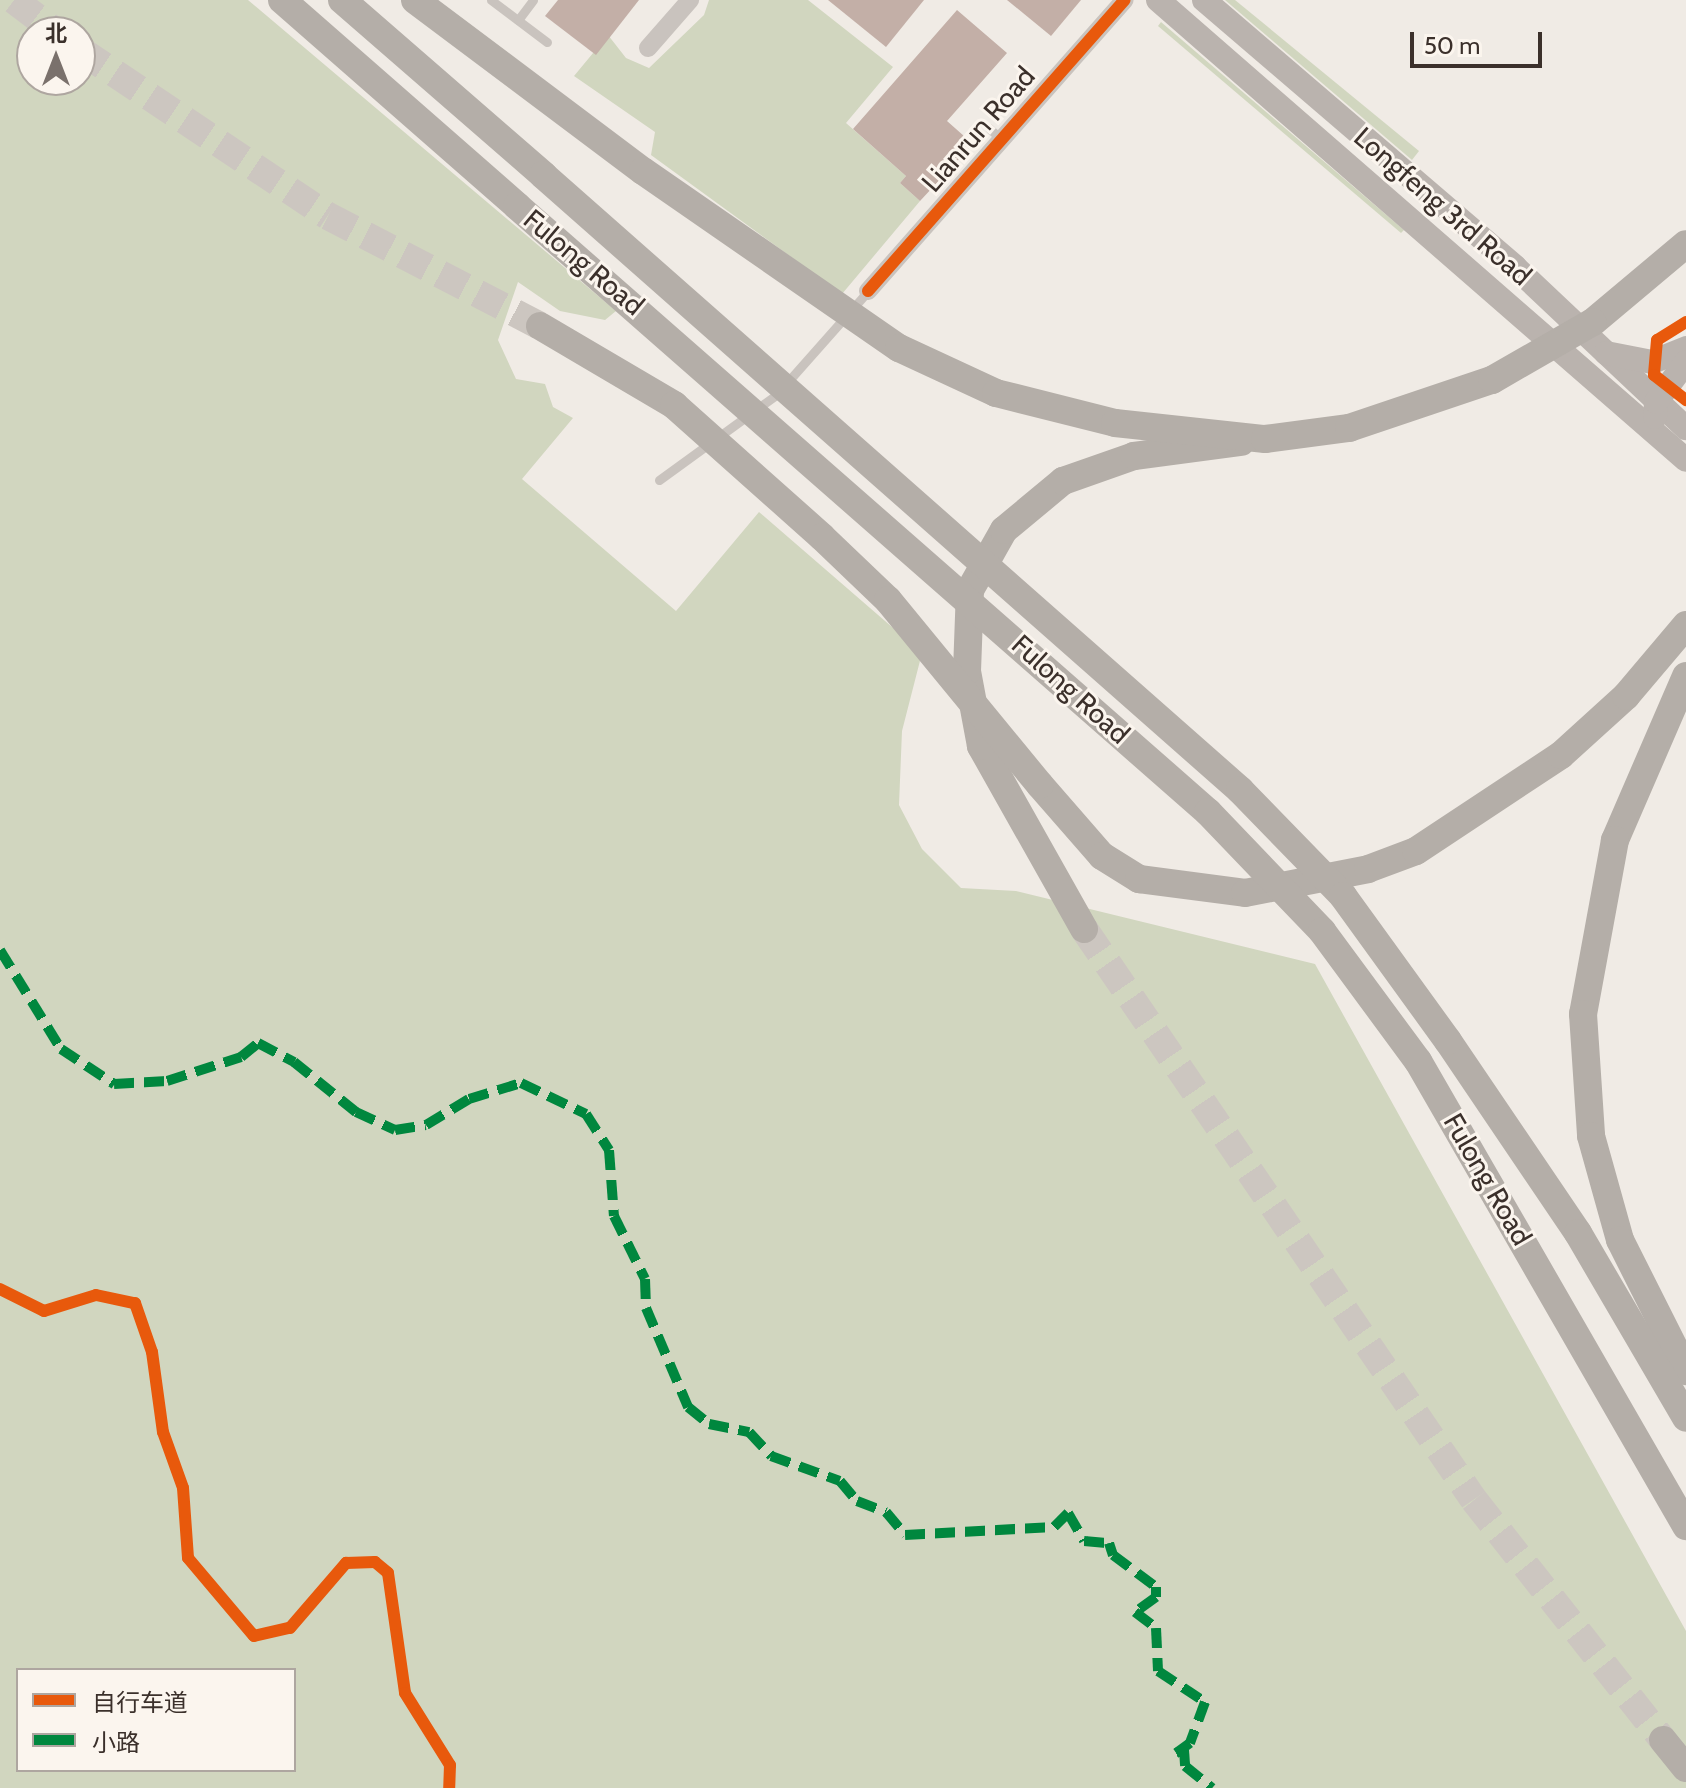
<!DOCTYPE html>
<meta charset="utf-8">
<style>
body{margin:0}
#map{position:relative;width:1686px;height:1788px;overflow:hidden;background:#f0ebe5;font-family:Cabin,"Noto Sans SC",sans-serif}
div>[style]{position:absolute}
.green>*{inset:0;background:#d1d6bf}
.building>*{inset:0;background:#c3afa7}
.trunk-tunnel>*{height:28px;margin-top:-14px;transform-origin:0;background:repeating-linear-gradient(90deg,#ccc6c0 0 28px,transparent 0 42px)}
.service>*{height:9px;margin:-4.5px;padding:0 4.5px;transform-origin:4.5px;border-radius:4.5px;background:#c9c3be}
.minor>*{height:18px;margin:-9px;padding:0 9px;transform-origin:9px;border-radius:9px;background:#c9c3be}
.secondary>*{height:24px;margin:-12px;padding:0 12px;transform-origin:12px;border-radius:12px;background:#bab3ae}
.trunk>*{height:28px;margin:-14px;padding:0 14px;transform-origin:14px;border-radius:14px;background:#b4aea8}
.trunk-bridge>*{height:28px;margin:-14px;padding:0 14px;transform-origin:14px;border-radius:14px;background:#b4aea8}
.quiet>*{height:10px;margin-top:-5px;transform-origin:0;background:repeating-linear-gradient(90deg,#00873e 0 20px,transparent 0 30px)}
.cycleway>*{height:12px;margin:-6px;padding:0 6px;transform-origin:6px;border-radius:6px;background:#e8590c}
span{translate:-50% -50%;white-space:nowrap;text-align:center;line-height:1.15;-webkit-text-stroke:6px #fbf5ee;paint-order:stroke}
.street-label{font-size:28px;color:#3b302b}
.legend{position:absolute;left:16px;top:1668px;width:280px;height:104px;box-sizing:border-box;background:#fbf5ee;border:2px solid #aea6a0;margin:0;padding:10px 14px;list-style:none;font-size:24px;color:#3b302b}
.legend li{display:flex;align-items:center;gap:16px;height:40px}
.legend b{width:40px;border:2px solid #aea6a0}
.north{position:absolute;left:16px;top:16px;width:80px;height:80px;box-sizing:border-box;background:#fbf5ee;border:2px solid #aea6a0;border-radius:50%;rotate:0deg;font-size:22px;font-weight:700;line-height:32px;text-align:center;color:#3b302b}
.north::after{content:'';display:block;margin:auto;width:28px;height:36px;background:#7a716c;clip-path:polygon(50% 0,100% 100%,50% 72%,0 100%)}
.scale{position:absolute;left:1410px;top:32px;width:132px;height:36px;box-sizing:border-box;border:4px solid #3b302b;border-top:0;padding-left:10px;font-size:24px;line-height:28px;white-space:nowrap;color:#3b302b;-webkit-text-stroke:6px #fbf5ee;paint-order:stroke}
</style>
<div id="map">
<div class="green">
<div style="clip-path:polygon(evenodd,0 0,248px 0,616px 311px,605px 320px,560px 311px,518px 282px,498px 340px,516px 379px,545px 384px,553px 407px,573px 418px,522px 479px,676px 611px,759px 512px,922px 653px,902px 731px,899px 805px,922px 849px,961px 888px,1016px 891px,1315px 964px,1686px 1631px,1686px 1788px,0 1788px,0 0,32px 32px,80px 32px,80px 80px,32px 80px,32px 32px,0 0,18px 1670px,294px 1670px,294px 1770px,18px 1770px,18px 1670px)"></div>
<div style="clip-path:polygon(709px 0,808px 0,893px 67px,846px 123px,906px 176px,900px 183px,920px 201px,842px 294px,651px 155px,655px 132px,574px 76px,608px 35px,626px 58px,649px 68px,704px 15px)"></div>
<div style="clip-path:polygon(1225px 0,1235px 0,1419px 151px,1412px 160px)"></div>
<div style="clip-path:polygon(1161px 22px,1404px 230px,1401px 233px,1158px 26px)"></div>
</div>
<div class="building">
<div style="clip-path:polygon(558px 0,639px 0,596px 55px,545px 16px)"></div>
<div style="clip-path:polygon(828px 0,924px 0,886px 47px)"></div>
<div style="clip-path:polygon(1007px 0,1081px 0,1051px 36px)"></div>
<div style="clip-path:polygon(957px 10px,1007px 53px,947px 121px,973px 144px,920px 201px,900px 183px,906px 176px,853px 129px)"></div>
</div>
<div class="trunk-tunnel">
<div style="left:14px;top:0;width:53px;rotate:37.3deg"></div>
<div style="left:80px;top:50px;width:298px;rotate:33.8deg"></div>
<div style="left:328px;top:216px;width:239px;rotate:27.4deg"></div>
<div style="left:1084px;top:929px;width:691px;rotate:55.67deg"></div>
<div style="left:1474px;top:1500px;width:305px;rotate:51.8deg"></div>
</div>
<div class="service">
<div style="left:491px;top:0;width:70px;rotate:36.9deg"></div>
<div style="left:518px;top:20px;width:25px;rotate:-53deg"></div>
<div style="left:989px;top:128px;width:16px;rotate:43deg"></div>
<div style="left:659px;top:480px;width:145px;rotate:-36deg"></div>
<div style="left:776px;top:395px;width:139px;rotate:-48.5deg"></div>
</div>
<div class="minor">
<div style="left:648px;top:48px;width:64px;rotate:-48.8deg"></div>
<div style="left:868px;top:291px;width:388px;rotate:-48.6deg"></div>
</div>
<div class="secondary">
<div style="left:1158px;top:0;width:700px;rotate:41.06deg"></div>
<div style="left:1204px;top:0;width:410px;rotate:40.6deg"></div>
<div style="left:1515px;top:267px;width:235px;rotate:43.3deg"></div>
<div style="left:1606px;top:353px;width:47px;rotate:11.1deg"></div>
<div style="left:1652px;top:362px;width:37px;rotate:-22deg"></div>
<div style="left:1655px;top:417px;width:15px;rotate:-86deg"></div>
<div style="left:1656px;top:402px;width:50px;rotate:-53.1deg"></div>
</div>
<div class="trunk">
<div style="left:282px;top:0;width:313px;rotate:41.2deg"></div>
<div style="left:342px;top:0;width:267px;rotate:41deg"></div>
<div style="left:415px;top:0;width:285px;rotate:36.9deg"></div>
<div style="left:1593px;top:322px;width:121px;rotate:-40deg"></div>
<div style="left:1686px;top:676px;width:179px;rotate:113.4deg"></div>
<div style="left:1615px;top:840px;width:177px;rotate:100.4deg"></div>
<div style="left:1583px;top:1014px;width:122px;rotate:86.2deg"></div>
<div style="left:1591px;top:1136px;width:108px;rotate:74.4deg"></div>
<div style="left:1620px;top:1240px;width:147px;rotate:63.3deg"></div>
<div style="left:1040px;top:785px;width:94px;rotate:48.9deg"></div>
<div style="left:1102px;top:856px;width:44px;rotate:31.9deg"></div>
<div style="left:1139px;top:879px;width:107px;rotate:7.5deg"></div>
<div style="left:1245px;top:893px;width:125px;rotate:-11deg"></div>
<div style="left:1368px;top:869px;width:51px;rotate:-20.6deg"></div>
<div style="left:1416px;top:851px;width:174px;rotate:-33.5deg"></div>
<div style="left:1561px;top:755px;width:88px;rotate:-42.2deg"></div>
<div style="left:1626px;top:696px;width:93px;rotate:-49.8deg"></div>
<div style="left:1084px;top:929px;width:210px;rotate:-119.4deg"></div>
<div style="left:981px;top:746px;width:76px;rotate:-100.6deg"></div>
<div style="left:967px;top:671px;width:81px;rotate:-87.9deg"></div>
<div style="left:970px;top:590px;width:69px;rotate:-60.5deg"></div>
<div style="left:1004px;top:530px;width:77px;rotate:-39.7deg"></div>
<div style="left:1063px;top:481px;width:75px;rotate:-19.4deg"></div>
<div style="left:1134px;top:456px;width:108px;rotate:-7.5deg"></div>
<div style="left:1448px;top:1041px;width:232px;rotate:55.9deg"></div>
<div style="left:1578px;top:1233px;width:214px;rotate:59.7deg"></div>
<div style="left:1418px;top:1061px;width:537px;rotate:60.04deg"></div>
<div style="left:1663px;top:1740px;width:36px;rotate:51deg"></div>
</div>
<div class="trunk-bridge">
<div style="left:643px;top:171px;width:311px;rotate:34.7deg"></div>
<div style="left:899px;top:348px;width:107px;rotate:24.9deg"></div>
<div style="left:996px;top:393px;width:123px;rotate:14.1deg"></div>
<div style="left:1115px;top:423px;width:151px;rotate:6.1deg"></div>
<div style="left:1265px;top:439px;width:85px;rotate:-7.5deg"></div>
<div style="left:1349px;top:428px;width:151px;rotate:-18.6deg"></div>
<div style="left:1492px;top:380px;width:116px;rotate:-29.9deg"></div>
<div style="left:543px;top:175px;width:930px;rotate:41.42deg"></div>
<div style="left:1240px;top:790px;width:148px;rotate:45.8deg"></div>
<div style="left:1343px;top:896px;width:179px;rotate:54.1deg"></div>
<div style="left:517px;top:206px;width:919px;rotate:41.25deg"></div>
<div style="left:1208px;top:812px;width:165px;rotate:46.2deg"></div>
<div style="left:1322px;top:931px;width:162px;rotate:53.6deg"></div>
<div style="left:540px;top:326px;width:156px;rotate:30.5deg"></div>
<div style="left:674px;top:405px;width:198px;rotate:41.7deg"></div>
<div style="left:822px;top:537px;width:91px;rotate:43.7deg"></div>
<div style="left:888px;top:600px;width:239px;rotate:50.6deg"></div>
</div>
<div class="quiet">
<div style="left:0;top:950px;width:116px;rotate:58.4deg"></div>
<div style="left:61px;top:1049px;width:64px;rotate:33.4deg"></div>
<div style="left:114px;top:1084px;width:53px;rotate:-3.2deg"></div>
<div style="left:167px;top:1081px;width:78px;rotate:-18deg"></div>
<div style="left:241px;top:1057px;width:22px;rotate:-39deg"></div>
<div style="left:258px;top:1043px;width:41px;rotate:27.8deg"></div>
<div style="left:294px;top:1062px;width:80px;rotate:38.9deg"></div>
<div style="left:356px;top:1112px;width:43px;rotate:24.8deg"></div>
<div style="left:395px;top:1130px;width:31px;rotate:-9deg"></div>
<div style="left:426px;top:1125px;width:50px;rotate:-31.2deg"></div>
<div style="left:469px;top:1099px;width:54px;rotate:-17.1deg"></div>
<div style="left:521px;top:1083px;width:72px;rotate:25.5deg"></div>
<div style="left:586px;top:1114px;width:43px;rotate:57.4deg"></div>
<div style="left:609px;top:1150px;width:66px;rotate:85.7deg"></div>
<div style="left:614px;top:1216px;width:70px;rotate:63.8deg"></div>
<div style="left:645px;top:1279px;width:29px;rotate:88deg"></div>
<div style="left:646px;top:1308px;width:108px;rotate:67deg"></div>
<div style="left:688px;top:1407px;width:27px;rotate:39deg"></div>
<div style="left:709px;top:1424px;width:41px;rotate:11.3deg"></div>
<div style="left:749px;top:1432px;width:33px;rotate:47deg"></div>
<div style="left:771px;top:1456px;width:73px;rotate:19.9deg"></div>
<div style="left:840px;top:1481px;width:26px;rotate:50deg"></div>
<div style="left:857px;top:1501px;width:31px;rotate:21deg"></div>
<div style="left:886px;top:1512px;width:30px;rotate:50deg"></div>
<div style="left:905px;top:1535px;width:149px;rotate:-3.1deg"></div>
<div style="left:1054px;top:1527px;width:20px;rotate:-45deg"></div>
<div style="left:1068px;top:1513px;width:32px;rotate:60deg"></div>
<div style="left:1084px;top:1541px;width:25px;rotate:5deg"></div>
<div style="left:1109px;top:1543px;width:13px;rotate:72deg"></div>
<div style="left:1113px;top:1555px;width:54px;rotate:36.7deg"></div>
<div style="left:1156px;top:1587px;width:10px;rotate:90deg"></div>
<div style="left:1156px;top:1597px;width:26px;rotate:144deg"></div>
<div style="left:1135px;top:1612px;width:26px;rotate:37deg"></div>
<div style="left:1156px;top:1628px;width:43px;rotate:87.3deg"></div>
<div style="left:1158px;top:1671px;width:56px;rotate:33.4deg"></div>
<div style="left:1205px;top:1702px;width:44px;rotate:110.1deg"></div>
<div style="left:1190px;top:1743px;width:17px;rotate:144deg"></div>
<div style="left:1176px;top:1753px;width:9px;rotate:-21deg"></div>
<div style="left:1184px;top:1750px;width:16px;rotate:86deg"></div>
<div style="left:1185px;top:1766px;width:35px;rotate:39deg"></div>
</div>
<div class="cycleway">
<div style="left:868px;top:291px;width:388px;rotate:-48.6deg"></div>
<div style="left:1686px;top:322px;width:34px;rotate:148deg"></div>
<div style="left:1657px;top:340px;width:35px;rotate:95deg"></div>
<div style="left:1654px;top:375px;width:41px;rotate:38deg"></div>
<div style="left:0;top:1289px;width:49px;rotate:26.6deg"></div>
<div style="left:44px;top:1311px;width:54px;rotate:-17.1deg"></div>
<div style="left:96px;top:1295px;width:40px;rotate:12deg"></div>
<div style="left:135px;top:1303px;width:52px;rotate:70.9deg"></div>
<div style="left:152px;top:1352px;width:81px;rotate:82.2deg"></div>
<div style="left:163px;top:1432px;width:59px;rotate:70.3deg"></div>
<div style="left:183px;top:1488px;width:70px;rotate:85.9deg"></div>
<div style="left:188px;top:1558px;width:102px;rotate:49.8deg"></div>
<div style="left:254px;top:1636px;width:37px;rotate:-13deg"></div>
<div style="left:290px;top:1628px;width:86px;rotate:-49.3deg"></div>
<div style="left:346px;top:1563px;width:29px;rotate:-2deg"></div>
<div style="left:375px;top:1562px;width:17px;rotate:40deg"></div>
<div style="left:388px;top:1573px;width:121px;rotate:81.9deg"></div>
<div style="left:405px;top:1693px;width:85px;rotate:58deg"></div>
<div style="left:450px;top:1765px;width:23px;rotate:92deg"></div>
</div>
<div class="street-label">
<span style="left:978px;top:129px;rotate:-49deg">Lianrun Road</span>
<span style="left:1443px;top:206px;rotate:41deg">Longfeng 3rd Road</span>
<span style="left:584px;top:262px;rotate:40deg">Fulong Road</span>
<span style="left:1071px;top:689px;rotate:42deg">Fulong Road</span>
<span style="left:1488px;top:1179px;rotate:60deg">Fulong Road</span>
</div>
<ul class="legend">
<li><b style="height:10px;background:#e8590c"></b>自行车道</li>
<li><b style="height:10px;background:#00873e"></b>小路</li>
</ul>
<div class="north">北</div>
<div class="scale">50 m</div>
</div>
